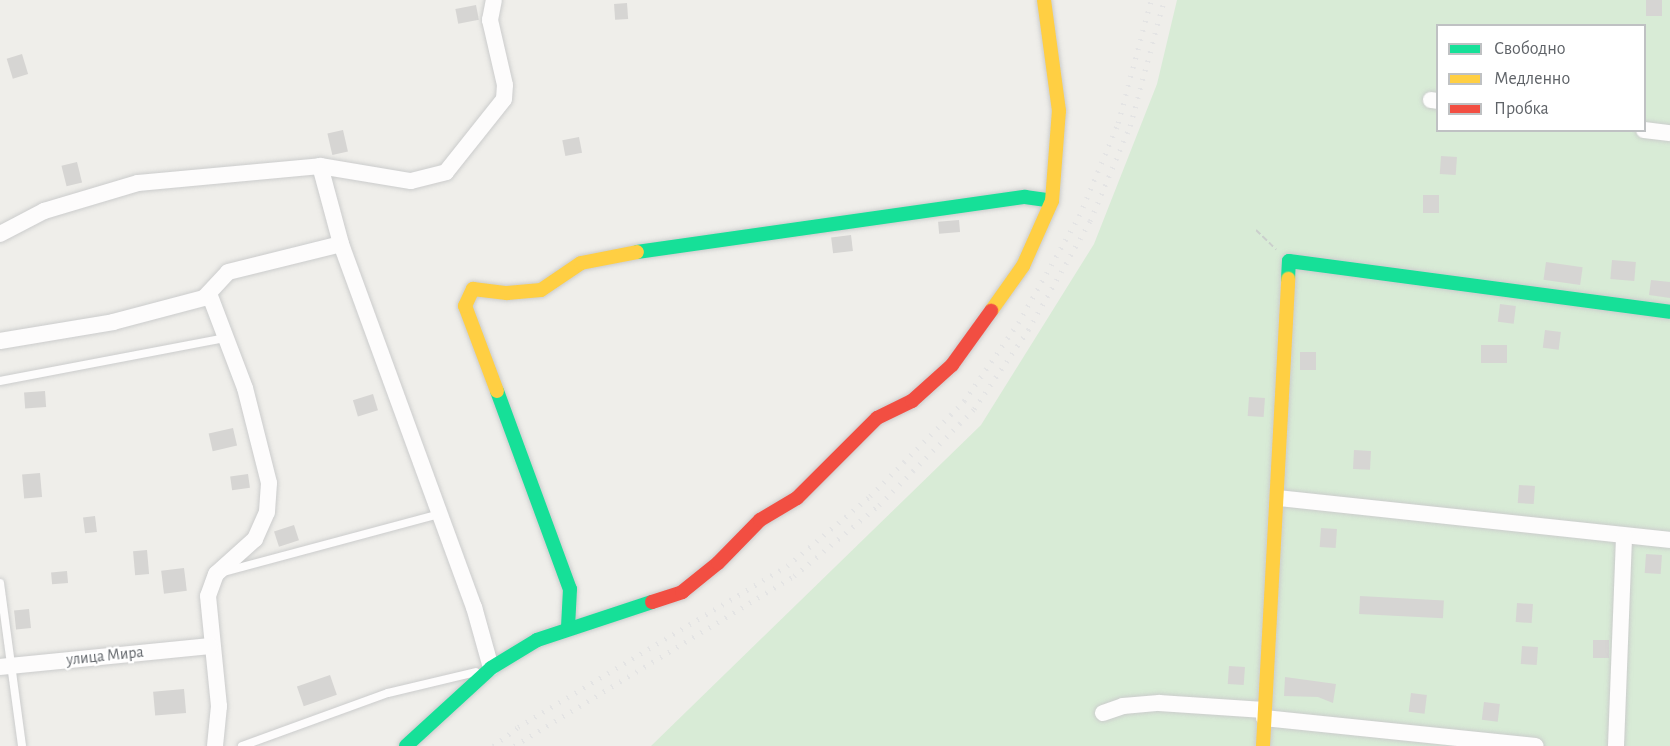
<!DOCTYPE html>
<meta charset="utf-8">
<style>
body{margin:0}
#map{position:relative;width:1670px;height:746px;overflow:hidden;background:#efeeea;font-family:"Alegreya Sans",sans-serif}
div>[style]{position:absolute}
.green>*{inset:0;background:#d8ebd6}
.building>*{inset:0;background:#d6d5d3;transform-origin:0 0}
.path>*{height:2px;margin-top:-1px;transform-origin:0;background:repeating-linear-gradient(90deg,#cacfcc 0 6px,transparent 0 9px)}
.roads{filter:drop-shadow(0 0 2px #cbcccc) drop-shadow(0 0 2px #cbcccc)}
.lane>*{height:8px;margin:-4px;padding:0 4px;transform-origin:4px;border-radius:4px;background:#fdfcfc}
.street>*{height:16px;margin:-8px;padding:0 8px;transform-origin:8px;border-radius:8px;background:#fdfcfc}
.fast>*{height:14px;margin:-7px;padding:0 7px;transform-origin:7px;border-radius:7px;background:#16e098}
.slow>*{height:14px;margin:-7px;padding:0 7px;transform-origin:7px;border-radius:7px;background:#ffcf43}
.jam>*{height:14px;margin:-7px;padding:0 7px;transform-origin:7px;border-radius:7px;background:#f24e42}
.rail>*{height:4.5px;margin-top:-2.25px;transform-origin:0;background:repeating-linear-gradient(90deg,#e4e4e4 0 1.5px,transparent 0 9.5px)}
span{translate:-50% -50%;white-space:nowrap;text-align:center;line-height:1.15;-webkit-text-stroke:4.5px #fff;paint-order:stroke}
.street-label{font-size:16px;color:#5f6368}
.legend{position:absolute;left:1436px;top:24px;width:210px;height:108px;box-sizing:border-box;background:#fff;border:2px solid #bfc1c3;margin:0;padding:8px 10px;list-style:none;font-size:18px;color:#5f6368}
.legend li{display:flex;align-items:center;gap:12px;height:30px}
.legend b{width:30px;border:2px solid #bfc1c3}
</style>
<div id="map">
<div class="green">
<div style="clip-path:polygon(evenodd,1177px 0,1670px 0,1670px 746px,651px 746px,981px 425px,1094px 244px,1157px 84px,1177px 0,1438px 26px,1644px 26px,1644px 130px,1438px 130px,1438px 26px)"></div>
</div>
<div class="building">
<div style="left:1646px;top:0;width:16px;height:16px"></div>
<div style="left:627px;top:3px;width:16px;height:13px;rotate:86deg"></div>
<div style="left:476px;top:5px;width:15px;height:21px;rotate:79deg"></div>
<div style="left:22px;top:54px;width:21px;height:16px;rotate:73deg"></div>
<div style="left:343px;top:130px;width:22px;height:16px;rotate:77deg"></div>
<div style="left:579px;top:137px;width:16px;height:17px;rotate:79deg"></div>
<div style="left:1441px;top:156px;width:16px;height:18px;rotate:4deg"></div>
<div style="left:77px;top:162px;width:21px;height:16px;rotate:76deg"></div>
<div style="left:1423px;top:195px;width:16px;height:18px"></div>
<div style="left:959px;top:220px;width:12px;height:21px;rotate:85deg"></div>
<div style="left:851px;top:235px;width:16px;height:20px;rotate:83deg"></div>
<div style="left:1612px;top:260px;width:24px;height:19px;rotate:5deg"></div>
<div style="left:1546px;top:262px;width:37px;height:18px;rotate:8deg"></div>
<div style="clip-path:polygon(1651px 280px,1670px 282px,1670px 298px,1649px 295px)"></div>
<div style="left:1500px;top:304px;width:16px;height:18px;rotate:7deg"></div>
<div style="left:1545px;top:330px;width:16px;height:18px;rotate:7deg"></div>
<div style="left:1481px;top:345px;width:26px;height:18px"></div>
<div style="left:1300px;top:352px;width:16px;height:18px"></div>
<div style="left:45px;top:391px;width:16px;height:21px;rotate:86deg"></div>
<div style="left:373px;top:394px;width:17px;height:21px;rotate:73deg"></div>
<div style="left:1249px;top:397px;width:16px;height:19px;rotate:4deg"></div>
<div style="left:233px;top:428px;width:18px;height:25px;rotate:77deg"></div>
<div style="left:1354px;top:450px;width:17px;height:19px;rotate:3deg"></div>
<div style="left:40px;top:473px;width:24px;height:18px;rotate:85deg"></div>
<div style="left:248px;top:474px;width:14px;height:18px;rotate:82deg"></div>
<div style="left:1519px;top:485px;width:16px;height:18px;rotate:4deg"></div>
<div style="left:95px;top:516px;width:16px;height:12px;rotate:83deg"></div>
<div style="left:294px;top:525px;width:16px;height:21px;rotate:72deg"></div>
<div style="left:1321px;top:528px;width:16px;height:19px;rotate:4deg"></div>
<div style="left:147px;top:550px;width:24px;height:14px;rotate:85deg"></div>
<div style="left:1646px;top:554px;width:16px;height:19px;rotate:4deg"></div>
<div style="left:184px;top:568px;width:23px;height:23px;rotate:83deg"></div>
<div style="left:67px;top:571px;width:12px;height:16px;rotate:85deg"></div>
<div style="left:1360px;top:596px;width:84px;height:18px;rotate:3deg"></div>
<div style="left:1517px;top:603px;width:16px;height:19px;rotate:4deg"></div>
<div style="left:29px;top:609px;width:19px;height:15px;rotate:84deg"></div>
<div style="left:1593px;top:640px;width:16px;height:18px"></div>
<div style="left:1522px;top:646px;width:16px;height:18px;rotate:4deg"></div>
<div style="left:1229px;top:666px;width:16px;height:18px;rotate:4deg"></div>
<div style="left:330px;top:675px;width:21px;height:35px;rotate:71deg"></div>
<div style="clip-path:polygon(1285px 677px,1336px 684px,1333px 703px,1318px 697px,1284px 696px)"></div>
<div style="left:184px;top:689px;width:24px;height:31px;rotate:85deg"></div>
<div style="left:1411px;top:693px;width:16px;height:19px;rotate:7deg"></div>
<div style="left:1484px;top:702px;width:16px;height:18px;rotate:7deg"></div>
</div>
<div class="path">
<div style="left:1256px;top:230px;width:28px;rotate:44deg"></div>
</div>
<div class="roads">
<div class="lane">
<div style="left:0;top:381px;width:230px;rotate:-10.8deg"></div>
<div style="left:223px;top:572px;width:224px;rotate:-15deg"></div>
<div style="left:0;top:583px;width:164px;rotate:82.3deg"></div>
<div style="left:242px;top:746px;width:155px;rotate:-20deg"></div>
<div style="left:388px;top:693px;width:90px;rotate:-13.4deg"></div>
</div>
<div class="street">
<div style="left:1431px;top:100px;width:7px;rotate:8deg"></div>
<div style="left:1644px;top:130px;width:26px;rotate:7deg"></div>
<div style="left:320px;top:166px;width:81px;rotate:74.9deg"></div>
<div style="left:341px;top:244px;width:387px;rotate:69.9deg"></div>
<div style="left:474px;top:607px;width:63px;rotate:74.4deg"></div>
<div style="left:0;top:234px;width:50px;rotate:-27.6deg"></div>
<div style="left:44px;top:211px;width:98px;rotate:-16.6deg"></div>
<div style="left:138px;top:183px;width:183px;rotate:-5.3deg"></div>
<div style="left:320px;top:166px;width:92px;rotate:9.4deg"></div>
<div style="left:411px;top:181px;width:36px;rotate:-14deg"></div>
<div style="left:446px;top:172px;width:93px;rotate:-51.5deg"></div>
<div style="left:504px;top:99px;width:14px;rotate:-86deg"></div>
<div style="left:505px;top:85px;width:67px;rotate:-103deg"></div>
<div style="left:490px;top:20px;width:20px;rotate:-79deg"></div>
<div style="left:210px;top:296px;width:98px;rotate:69.2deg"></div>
<div style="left:245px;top:388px;width:98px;rotate:75.8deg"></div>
<div style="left:269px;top:483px;width:29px;rotate:94deg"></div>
<div style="left:267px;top:512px;width:30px;rotate:114deg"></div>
<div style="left:255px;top:539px;width:52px;rotate:138.1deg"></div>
<div style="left:216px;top:574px;width:23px;rotate:110deg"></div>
<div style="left:208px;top:596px;width:111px;rotate:84.3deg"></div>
<div style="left:219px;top:706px;width:40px;rotate:95.7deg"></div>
<div style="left:0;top:341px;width:115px;rotate:-9.5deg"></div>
<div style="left:113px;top:322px;width:94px;rotate:-14.8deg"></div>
<div style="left:204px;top:298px;width:35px;rotate:-47deg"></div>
<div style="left:228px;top:272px;width:116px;rotate:-13.9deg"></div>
<div style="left:1278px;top:498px;width:394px;rotate:6.1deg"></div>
<div style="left:0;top:667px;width:211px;rotate:-5.7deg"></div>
<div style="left:1103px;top:713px;width:21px;rotate:-19deg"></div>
<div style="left:1123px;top:706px;width:36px;rotate:-5deg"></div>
<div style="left:1159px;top:703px;width:105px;rotate:3.8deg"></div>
<div style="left:1264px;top:718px;width:273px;rotate:5.9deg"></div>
<div style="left:1616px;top:746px;width:210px;rotate:-87.8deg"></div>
</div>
<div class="fast">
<div style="left:637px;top:252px;width:392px;rotate:-8.1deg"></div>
<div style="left:1025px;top:197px;width:27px;rotate:8deg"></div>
<div style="left:1288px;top:279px;width:18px;rotate:-87deg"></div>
<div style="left:1289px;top:261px;width:384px;rotate:7.6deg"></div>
<div style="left:497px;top:391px;width:211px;rotate:69.8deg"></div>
<div style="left:570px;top:589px;width:37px;rotate:93deg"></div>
<div style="left:406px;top:746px;width:115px;rotate:-42.5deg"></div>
<div style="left:491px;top:668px;width:54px;rotate:-31.3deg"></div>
<div style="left:537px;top:640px;width:121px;rotate:-18.3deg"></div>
</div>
<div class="slow">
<div style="left:991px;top:311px;width:55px;rotate:-54.6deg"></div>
<div style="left:1023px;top:266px;width:71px;rotate:-66deg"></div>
<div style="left:1052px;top:201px;width:90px;rotate:-85.6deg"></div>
<div style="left:1059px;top:111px;width:112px;rotate:-97.7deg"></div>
<div style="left:497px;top:391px;width:91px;rotate:-110.6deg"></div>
<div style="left:465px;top:306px;width:19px;rotate:-65deg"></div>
<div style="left:473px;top:289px;width:34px;rotate:7deg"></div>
<div style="left:507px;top:293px;width:34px;rotate:-5deg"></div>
<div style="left:541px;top:290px;width:48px;rotate:-34deg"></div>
<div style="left:581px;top:263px;width:57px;rotate:-11.1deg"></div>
<div style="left:1263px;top:746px;width:468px;rotate:-86.9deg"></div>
</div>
<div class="jam">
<div style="left:652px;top:602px;width:32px;rotate:-18deg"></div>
<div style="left:682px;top:592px;width:46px;rotate:-38.9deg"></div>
<div style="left:718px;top:563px;width:60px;rotate:-45.7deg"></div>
<div style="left:760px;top:520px;width:43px;rotate:-30.7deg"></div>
<div style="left:797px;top:498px;width:113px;rotate:-45deg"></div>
<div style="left:877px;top:418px;width:39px;rotate:-26deg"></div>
<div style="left:912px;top:401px;width:54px;rotate:-42deg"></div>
<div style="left:952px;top:365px;width:67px;rotate:-54.2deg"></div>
</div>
</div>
<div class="rail">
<div style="left:493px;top:746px;width:31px;rotate:-37deg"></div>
<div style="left:518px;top:727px;width:313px;rotate:-30.9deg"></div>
<div style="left:787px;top:566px;width:109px;rotate:-40.1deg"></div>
<div style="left:870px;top:496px;width:134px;rotate:-45.3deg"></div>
<div style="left:964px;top:401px;width:95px;rotate:-55.3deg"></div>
<div style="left:1018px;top:323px;width:123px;rotate:-60.3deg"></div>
<div style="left:1079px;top:216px;width:101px;rotate:-67.2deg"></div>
<div style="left:1118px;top:123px;width:127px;rotate:-75deg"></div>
<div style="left:514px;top:746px;width:328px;rotate:-31.3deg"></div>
<div style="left:794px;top:576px;width:111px;rotate:-39.9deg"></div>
<div style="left:879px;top:505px;width:135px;rotate:-45.3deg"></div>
<div style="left:974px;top:409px;width:96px;rotate:-55.6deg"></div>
<div style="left:1028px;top:330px;width:125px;rotate:-60.4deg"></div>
<div style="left:1090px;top:221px;width:103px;rotate:-67.2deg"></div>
<div style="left:1130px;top:126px;width:131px;rotate:-74.9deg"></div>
</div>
<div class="street-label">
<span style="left:105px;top:656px;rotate:-6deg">улица Мира</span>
</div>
<ul class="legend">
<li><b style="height:8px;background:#16e098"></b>Свободно</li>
<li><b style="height:8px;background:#ffcf43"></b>Медленно</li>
<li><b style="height:8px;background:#f24e42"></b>Пробка</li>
</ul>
</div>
